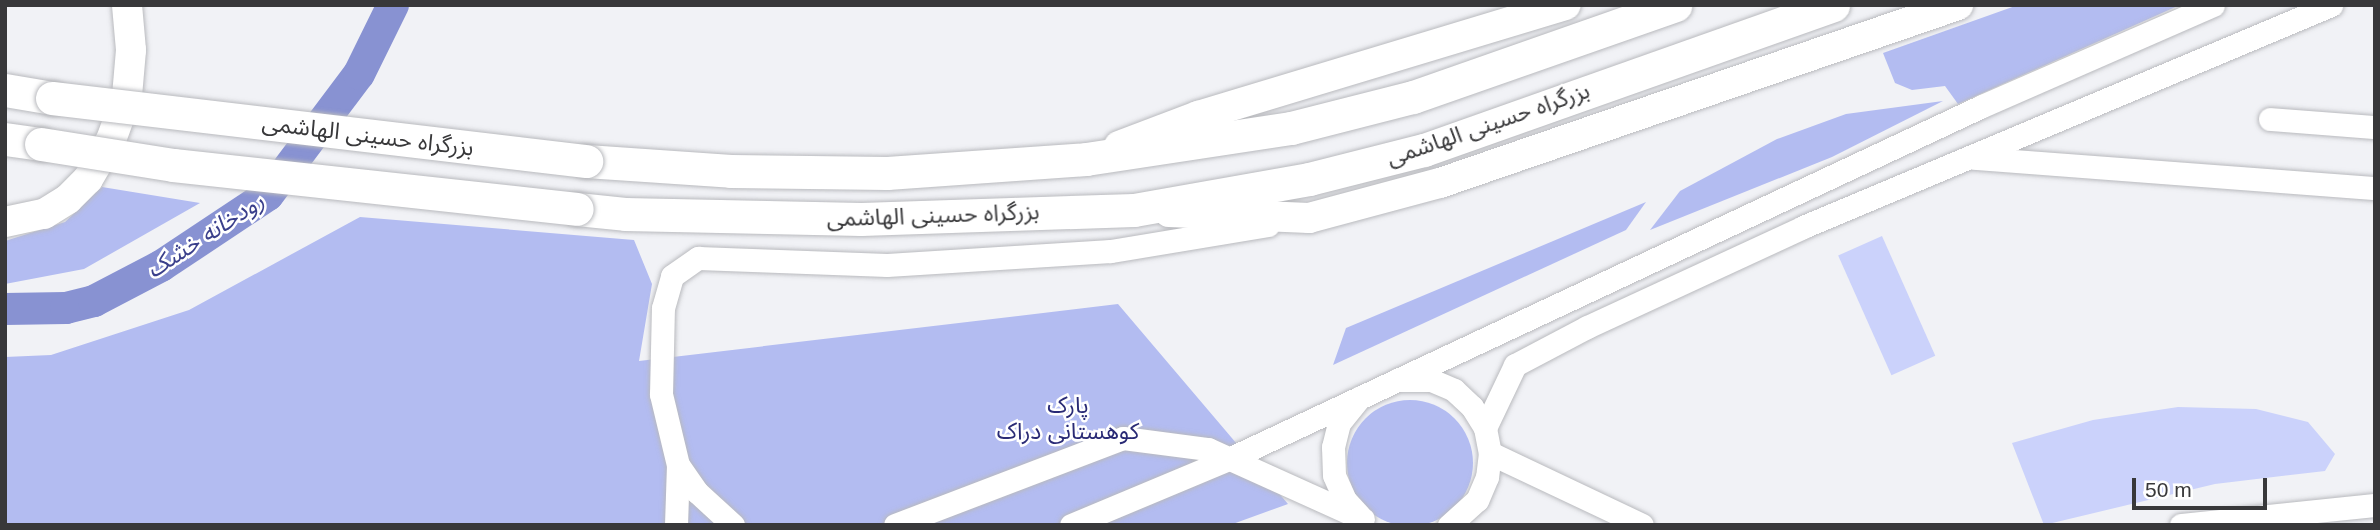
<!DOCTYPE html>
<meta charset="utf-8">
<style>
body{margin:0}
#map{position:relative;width:2380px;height:530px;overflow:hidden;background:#f1f2f6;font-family:Helvetica,"Noto Sans Arabic",sans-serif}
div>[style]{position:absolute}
.green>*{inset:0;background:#b3bcf1}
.round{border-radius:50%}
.river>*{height:32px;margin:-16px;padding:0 16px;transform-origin:16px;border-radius:16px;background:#8892d2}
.building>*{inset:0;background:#cbd2fb;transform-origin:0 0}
.roads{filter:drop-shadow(0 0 2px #b9babe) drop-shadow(0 0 2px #b9babe)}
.minor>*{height:23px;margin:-11.5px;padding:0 11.5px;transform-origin:11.5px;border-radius:11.5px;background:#fff}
.major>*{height:30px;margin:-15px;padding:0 15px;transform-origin:15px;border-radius:15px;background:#fff}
.highway>*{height:33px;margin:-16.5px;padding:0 16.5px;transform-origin:16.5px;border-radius:16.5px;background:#fff}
.bridges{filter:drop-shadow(0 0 2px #b9babe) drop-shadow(0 0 2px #b9babe)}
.highway-bridge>*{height:33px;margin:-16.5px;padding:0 16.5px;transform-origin:16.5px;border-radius:16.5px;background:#fff}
span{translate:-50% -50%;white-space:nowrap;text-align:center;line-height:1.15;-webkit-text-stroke:5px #fff;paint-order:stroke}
.street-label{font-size:23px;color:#38383a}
.park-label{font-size:23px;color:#292a75}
.water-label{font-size:24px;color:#3a3f8b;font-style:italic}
.frame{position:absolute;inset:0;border:7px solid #38383a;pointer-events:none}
.scale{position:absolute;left:2132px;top:478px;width:135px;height:32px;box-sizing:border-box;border:4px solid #38383a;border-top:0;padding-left:9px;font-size:21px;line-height:24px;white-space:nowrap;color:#38383a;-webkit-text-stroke:5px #fff;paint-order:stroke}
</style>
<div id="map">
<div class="green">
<div style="clip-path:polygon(2018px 5px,2180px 5px,1958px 104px,1945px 86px,1912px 90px,1895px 83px,1883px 53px)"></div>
<div style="clip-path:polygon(1943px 101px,1832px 157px,1650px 230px,1680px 191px,1777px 139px,1846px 114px)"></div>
<div style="clip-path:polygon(102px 187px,200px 203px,84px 269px,5px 284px,5px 241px,65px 222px)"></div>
<div style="clip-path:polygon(1646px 202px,1626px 230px,1333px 365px,1346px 328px)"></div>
<div style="clip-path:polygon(360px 217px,634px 240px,652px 284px,639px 361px,1118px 304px,1288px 504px,1230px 525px,5px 525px,5px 357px,51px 355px,189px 310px)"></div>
<div class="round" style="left:1347px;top:400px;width:126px;height:126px"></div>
</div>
<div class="river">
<div style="left:5px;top:309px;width:61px;rotate:-0.9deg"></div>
<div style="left:66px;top:308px;width:29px;rotate:-14deg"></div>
<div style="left:94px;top:301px;width:76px;rotate:-27.6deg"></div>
<div style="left:161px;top:266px;width:128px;rotate:-33.6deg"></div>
<div style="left:268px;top:195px;width:151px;rotate:-53.1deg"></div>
<div style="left:359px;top:74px;width:77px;rotate:-63.8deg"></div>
</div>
<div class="building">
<div style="left:1882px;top:236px;width:131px;height:48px;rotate:66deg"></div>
<div style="clip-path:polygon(2178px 407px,2256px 409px,2308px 422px,2335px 454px,2325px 471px,2215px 484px,2044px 525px,2012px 443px,2093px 420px)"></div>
</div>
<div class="roads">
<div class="minor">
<div style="left:2270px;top:119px;width:105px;rotate:4.4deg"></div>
<div style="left:1975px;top:158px;width:401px;rotate:4.3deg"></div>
<div style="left:1397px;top:380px;width:34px"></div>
<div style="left:1431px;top:380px;width:25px;rotate:23deg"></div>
<div style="left:1454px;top:390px;width:25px;rotate:43deg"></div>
<div style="left:1472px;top:407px;width:25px;rotate:58deg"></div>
<div style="left:1485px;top:428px;width:25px;rotate:79deg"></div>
<div style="left:1490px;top:453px;width:24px;rotate:97deg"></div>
<div style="left:1487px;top:477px;width:25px;rotate:113deg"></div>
<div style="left:1477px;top:500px;width:38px;rotate:138deg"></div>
<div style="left:1485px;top:428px;width:70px;rotate:-64.5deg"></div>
<div style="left:1515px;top:365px;width:81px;rotate:-27.8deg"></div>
<div style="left:1587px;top:327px;width:238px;rotate:-24.8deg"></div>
<div style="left:1803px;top:227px;width:573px;rotate:-22.8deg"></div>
<div style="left:1490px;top:453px;width:168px;rotate:25.3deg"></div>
<div style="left:1359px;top:515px;width:21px;rotate:-133deg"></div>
<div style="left:1345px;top:500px;width:27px;rotate:-114deg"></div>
<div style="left:1334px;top:475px;width:28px;rotate:-92deg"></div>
<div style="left:1333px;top:447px;width:25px;rotate:-76deg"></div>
<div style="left:1339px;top:423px;width:33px;rotate:-51deg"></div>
<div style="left:676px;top:525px;width:60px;rotate:-88.1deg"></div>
<div style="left:733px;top:525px;width:49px;rotate:-137.5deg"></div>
<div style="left:697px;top:492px;width:33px;rotate:-125deg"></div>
<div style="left:678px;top:465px;width:73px;rotate:-103.5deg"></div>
<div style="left:661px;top:394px;width:86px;rotate:-88.7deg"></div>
<div style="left:663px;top:308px;width:33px;rotate:-74deg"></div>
<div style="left:672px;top:276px;width:32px;rotate:-35deg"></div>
<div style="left:698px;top:258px;width:189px;rotate:2.1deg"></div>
<div style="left:887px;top:265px;width:224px;rotate:-3.6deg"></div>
<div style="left:1111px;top:251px;width:159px;rotate:-9.4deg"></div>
<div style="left:895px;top:525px;width:244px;rotate:-20.9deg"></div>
<div style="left:1123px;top:438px;width:86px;rotate:7.4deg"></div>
<div style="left:1208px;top:449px;width:170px;rotate:24.3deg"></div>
<div style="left:1071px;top:525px;width:173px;rotate:-22.7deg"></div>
<div style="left:1231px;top:458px;width:829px;rotate:-25.11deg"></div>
<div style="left:1982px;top:106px;width:252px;rotate:-23.6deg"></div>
<div style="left:2181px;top:525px;width:195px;rotate:-5.9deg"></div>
</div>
<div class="major">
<div style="left:1119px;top:146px;width:85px;rotate:-20.8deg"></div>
<div style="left:1198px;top:116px;width:384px;rotate:-16.8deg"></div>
<div style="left:1169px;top:212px;width:140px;rotate:2.5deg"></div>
<div style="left:1309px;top:218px;width:136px;rotate:-15deg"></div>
<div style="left:1440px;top:183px;width:548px;rotate:-18.96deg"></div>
<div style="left:5px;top:222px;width:40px;rotate:-12deg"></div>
<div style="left:44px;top:214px;width:28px;rotate:-32deg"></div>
<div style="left:68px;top:199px;width:28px;rotate:-45deg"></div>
<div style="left:88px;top:179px;width:45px;rotate:-59.5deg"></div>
<div style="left:111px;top:140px;width:47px;rotate:-70deg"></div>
<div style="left:127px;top:96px;width:46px;rotate:-85deg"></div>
<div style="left:131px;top:50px;width:45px;rotate:-95.1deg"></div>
</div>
<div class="highway">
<div style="left:5px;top:90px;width:48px;rotate:9.7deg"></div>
<div style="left:5px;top:139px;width:36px;rotate:8deg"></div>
<div style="left:586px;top:161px;width:145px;rotate:3.9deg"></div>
<div style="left:731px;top:171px;width:156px;rotate:0.7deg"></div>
<div style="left:887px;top:173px;width:199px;rotate:-4deg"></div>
<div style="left:1086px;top:159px;width:207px;rotate:-8.6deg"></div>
<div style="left:1291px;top:128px;width:126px;rotate:-14.3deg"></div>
<div style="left:1413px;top:97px;width:278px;rotate:-19.3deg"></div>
<div style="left:577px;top:209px;width:48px;rotate:5.9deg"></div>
<div style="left:625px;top:214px;width:236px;rotate:1.2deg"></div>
<div style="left:861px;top:219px;width:273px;rotate:-1.9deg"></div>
<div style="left:1134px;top:210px;width:178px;rotate:-10deg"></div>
<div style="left:1309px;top:179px;width:119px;rotate:-14.2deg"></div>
<div style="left:1424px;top:150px;width:434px;rotate:-19.5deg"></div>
</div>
</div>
<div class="bridges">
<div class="highway-bridge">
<div style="left:52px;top:98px;width:538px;rotate:6.73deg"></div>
<div style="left:41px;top:144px;width:134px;rotate:9deg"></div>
<div style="left:173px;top:165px;width:406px;rotate:6.2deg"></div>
</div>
</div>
<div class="street-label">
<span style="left:1488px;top:124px;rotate:-19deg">بزرگراه حسینی الهاشمی</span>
<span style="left:368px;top:135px;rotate:7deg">بزرگراه حسینی الهاشمی</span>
<span style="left:933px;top:215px;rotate:-2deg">بزرگراه حسینی الهاشمی</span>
</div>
<div class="park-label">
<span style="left:1068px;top:418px">پارک<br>کوهستانی دراک</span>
</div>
<div class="water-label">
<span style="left:205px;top:235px;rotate:-33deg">رودخانه خشک</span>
</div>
<div class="frame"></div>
<div class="scale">50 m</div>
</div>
